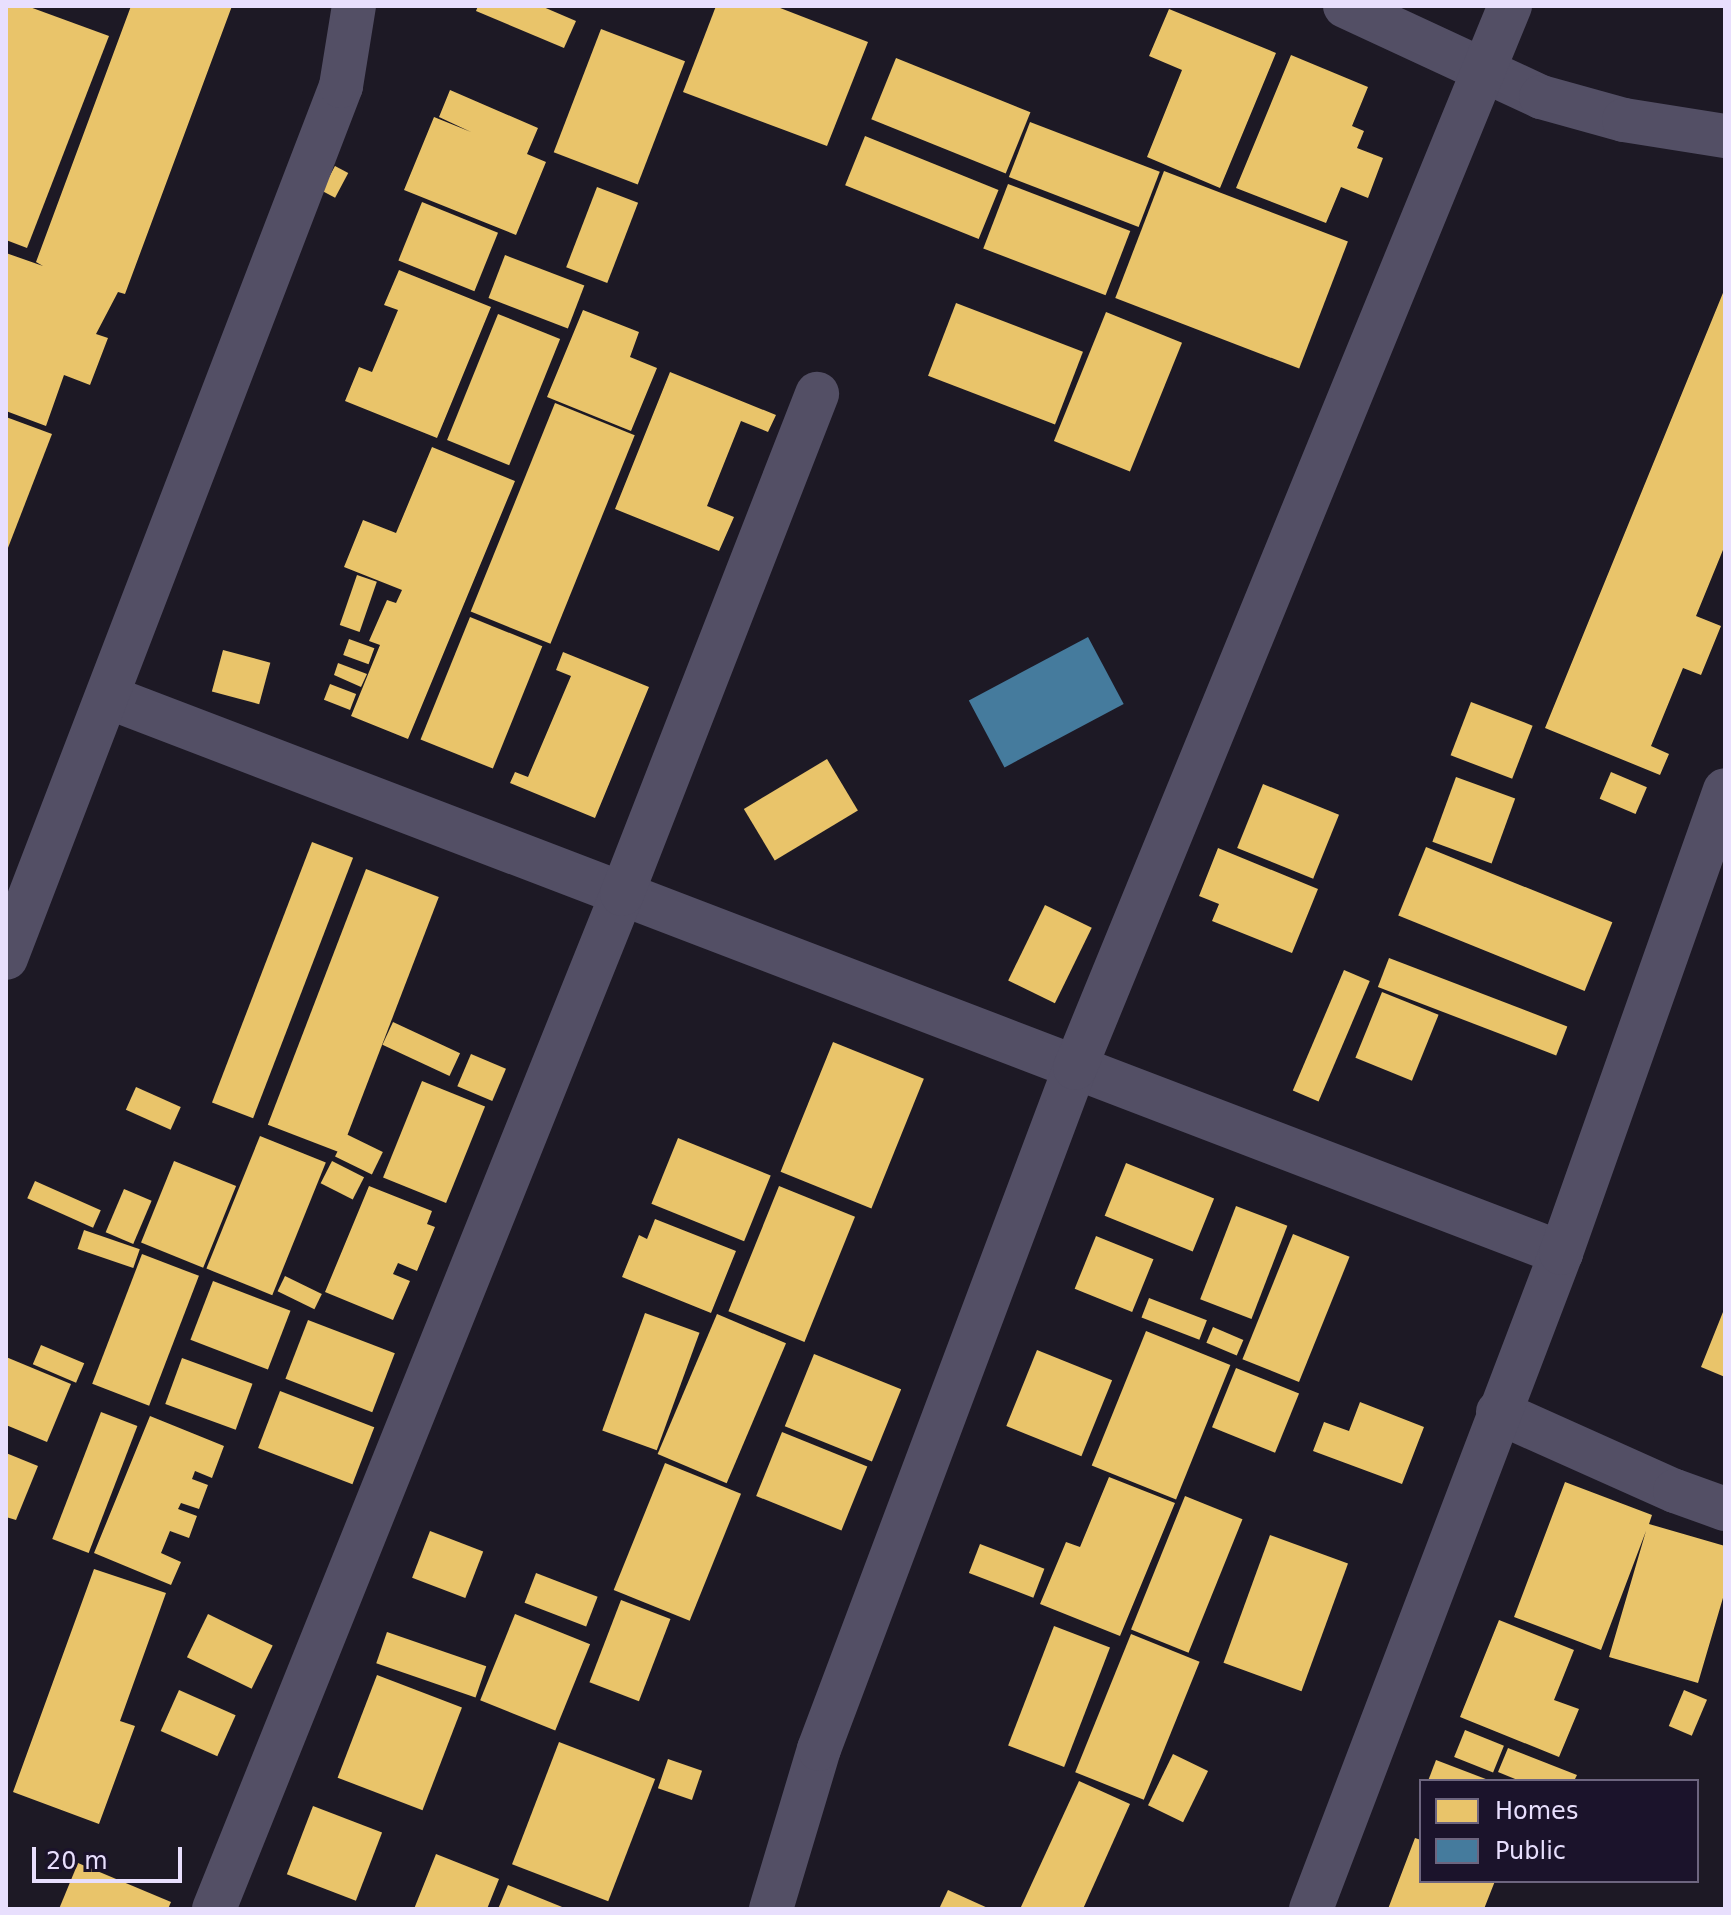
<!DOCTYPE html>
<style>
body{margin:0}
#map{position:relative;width:1731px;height:1915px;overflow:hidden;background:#1d1925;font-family:"DejaVu Sans",sans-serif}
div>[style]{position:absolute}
.homes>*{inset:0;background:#e9c46a;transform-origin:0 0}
.public>*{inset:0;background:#457b9d;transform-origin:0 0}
.minor>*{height:44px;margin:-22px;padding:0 22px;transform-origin:22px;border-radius:22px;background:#534f65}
span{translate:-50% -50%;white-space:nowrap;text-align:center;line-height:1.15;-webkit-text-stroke:8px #1b132b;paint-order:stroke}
.frame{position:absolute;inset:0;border:8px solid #e8dffd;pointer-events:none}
.legend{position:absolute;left:1419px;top:1779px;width:280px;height:104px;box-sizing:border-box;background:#1b132b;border:2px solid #6d657f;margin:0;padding:10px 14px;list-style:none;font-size:24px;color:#e8dffd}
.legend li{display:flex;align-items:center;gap:16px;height:40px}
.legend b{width:40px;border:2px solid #6d657f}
.scale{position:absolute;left:32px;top:1847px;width:150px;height:36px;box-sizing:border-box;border:4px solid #e8dffd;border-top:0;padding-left:10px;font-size:24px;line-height:28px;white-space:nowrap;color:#e8dffd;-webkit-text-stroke:6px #1b132b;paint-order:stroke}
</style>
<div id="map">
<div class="homes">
<div style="clip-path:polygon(6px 6px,27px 6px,109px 36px,27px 248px,6px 240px)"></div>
<div style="clip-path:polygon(131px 6px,232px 6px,125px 294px,118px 292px,96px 334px,108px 338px,90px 385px,64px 375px,46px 426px,6px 411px,6px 253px,43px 266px,36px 262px)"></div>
<div style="clip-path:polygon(478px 6px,541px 6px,576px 21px,564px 48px,476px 11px)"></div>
<div style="clip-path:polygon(716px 6px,775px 6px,868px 42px,827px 146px,683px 92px)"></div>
<div style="clip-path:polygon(1169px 9px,1276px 53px,1220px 188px,1147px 157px,1182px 70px,1149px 56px)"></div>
<div style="left:601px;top:29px;width:90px;height:132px;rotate:21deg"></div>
<div style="clip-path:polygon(1291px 55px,1368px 87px,1352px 126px,1364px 131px,1357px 148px,1383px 158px,1368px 198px,1341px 187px,1326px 223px,1236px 188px)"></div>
<div style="left:896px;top:58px;width:145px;height:66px;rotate:22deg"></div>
<div style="clip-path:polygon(450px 90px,538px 128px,527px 154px,546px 162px,516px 235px,404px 190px,434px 117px,471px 132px,439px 117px)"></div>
<div style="left:1030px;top:122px;width:139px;height:59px;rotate:21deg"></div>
<div style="left:865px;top:136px;width:144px;height:53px;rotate:22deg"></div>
<div style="left:335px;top:166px;width:15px;height:28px;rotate:28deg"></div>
<div style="left:1164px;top:171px;width:197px;height:136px;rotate:21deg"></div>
<div style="left:1008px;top:184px;width:131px;height:69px;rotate:21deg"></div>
<div style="left:597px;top:187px;width:44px;height:86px;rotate:21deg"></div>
<div style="left:422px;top:202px;width:82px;height:63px;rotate:22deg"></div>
<div style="left:505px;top:255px;width:85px;height:46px;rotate:21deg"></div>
<div style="clip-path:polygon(399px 270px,491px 307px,437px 438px,345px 401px,359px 367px,372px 372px,398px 310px,384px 305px)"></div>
<div style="clip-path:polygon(1725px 288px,1725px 545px,1696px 616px,1721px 626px,1701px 675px,1683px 668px,1651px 746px,1669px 754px,1660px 775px,1545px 728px)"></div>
<div style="left:956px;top:303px;width:136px;height:78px;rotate:21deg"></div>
<div style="clip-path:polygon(583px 310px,639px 332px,630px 357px,657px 368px,631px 431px,547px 397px)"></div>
<div style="left:1106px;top:312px;width:82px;height:139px;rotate:22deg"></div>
<div style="left:498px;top:314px;width:67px;height:136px;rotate:22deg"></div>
<div style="clip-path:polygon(670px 372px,776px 415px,768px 432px,741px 421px,707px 506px,734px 517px,719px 551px,615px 509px)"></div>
<div style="left:555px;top:403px;width:86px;height:225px;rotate:22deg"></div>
<div style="clip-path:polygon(6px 417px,52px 434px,6px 553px)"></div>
<div style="clip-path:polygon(432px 447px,515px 481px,408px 739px,351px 716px,380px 645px,369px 641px,387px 600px,396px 603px,402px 590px,344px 567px,363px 520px,396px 533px)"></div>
<div style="left:357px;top:575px;width:21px;height:53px;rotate:19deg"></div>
<div style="left:470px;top:617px;width:78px;height:132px;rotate:22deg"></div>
<div style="left:349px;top:639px;width:27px;height:17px;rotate:20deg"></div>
<div style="left:223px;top:650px;width:49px;height:43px;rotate:15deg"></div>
<div style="clip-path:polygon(563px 652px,649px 687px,595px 818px,510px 783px,515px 772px,528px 777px,571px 676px,556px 670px)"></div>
<div style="clip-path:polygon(338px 663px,367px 674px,361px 687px,334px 675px)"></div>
<div style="left:330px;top:684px;width:28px;height:17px;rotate:21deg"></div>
<div style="left:1471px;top:702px;width:66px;height:57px;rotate:21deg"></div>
<div style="left:827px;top:759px;width:60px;height:97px;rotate:59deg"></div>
<div style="left:1611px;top:772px;width:39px;height:29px;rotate:23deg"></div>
<div style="left:1456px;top:777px;width:63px;height:69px;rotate:20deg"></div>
<div style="left:1263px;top:784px;width:82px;height:69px;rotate:22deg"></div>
<div style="left:312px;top:842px;width:44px;height:279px;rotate:21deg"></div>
<div style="left:1426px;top:847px;width:201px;height:74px;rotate:22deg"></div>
<div style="clip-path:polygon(1218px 848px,1318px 889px,1292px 953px,1212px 921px,1219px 904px,1199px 896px)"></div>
<div style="left:366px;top:869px;width:78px;height:274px;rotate:21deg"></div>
<div style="left:1045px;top:905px;width:52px;height:84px;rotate:26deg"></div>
<div style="left:1389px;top:958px;width:191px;height:31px;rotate:21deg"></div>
<div style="left:1344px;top:970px;width:28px;height:131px;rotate:23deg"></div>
<div style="left:1382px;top:992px;width:61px;height:71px;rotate:22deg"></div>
<div style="left:393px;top:1022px;width:74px;height:25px;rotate:25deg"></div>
<div style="left:833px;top:1042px;width:98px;height:140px;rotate:22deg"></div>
<div style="left:471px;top:1054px;width:38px;height:35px;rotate:23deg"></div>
<div style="left:422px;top:1081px;width:68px;height:104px;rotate:22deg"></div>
<div style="left:136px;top:1087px;width:49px;height:25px;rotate:24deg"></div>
<div style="left:346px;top:1134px;width:41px;height:25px;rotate:26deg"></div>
<div style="left:260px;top:1136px;width:71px;height:143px;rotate:22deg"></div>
<div style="left:678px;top:1138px;width:100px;height:71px;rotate:22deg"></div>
<div style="left:174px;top:1161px;width:67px;height:88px;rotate:22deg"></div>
<div style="left:332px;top:1161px;width:36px;height:25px;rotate:27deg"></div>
<div style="left:1126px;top:1163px;width:95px;height:57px;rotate:22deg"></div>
<div style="left:35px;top:1181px;width:72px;height:19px;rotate:24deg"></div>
<div style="clip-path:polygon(369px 1186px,432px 1211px,427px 1224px,435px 1227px,417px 1271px,398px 1263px,393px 1274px,410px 1281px,393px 1320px,325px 1292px)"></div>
<div style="left:779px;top:1186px;width:82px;height:135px;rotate:22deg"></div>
<div style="left:124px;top:1189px;width:30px;height:47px;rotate:23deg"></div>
<div style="left:1236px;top:1206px;width:55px;height:100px;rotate:21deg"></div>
<div style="clip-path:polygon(655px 1219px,736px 1251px,711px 1313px,622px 1277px,639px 1235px,647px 1239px)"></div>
<div style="left:84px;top:1230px;width:59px;height:20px;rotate:19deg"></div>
<div style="left:1293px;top:1234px;width:61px;height:135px;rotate:22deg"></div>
<div style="left:1096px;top:1236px;width:62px;height:57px;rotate:22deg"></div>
<div style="left:142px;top:1254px;width:61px;height:139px;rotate:21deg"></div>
<div style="left:285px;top:1276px;width:41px;height:17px;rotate:26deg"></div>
<div style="left:213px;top:1281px;width:83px;height:63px;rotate:21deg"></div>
<div style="left:1149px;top:1298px;width:62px;height:21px;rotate:21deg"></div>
<div style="clip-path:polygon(1725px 1307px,1725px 1377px,1701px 1367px)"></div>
<div style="left:645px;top:1313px;width:58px;height:125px;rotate:20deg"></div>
<div style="left:717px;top:1314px;width:75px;height:152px;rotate:23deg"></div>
<div style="left:308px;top:1320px;width:93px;height:63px;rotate:21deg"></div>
<div style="left:1213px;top:1327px;width:33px;height:17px;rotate:23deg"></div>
<div style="left:1146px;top:1331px;width:91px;height:145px;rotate:22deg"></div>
<div style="left:41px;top:1345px;width:47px;height:21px;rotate:23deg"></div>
<div style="left:1037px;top:1350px;width:81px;height:82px;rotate:22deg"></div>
<div style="left:814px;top:1354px;width:94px;height:78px;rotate:22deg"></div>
<div style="clip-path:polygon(6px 1357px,71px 1384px,47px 1442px,6px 1425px)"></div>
<div style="left:182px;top:1358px;width:75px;height:49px;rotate:20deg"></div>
<div style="left:1236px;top:1368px;width:68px;height:64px;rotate:22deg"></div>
<div style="left:280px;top:1391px;width:101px;height:61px;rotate:21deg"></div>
<div style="clip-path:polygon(1360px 1402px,1424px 1427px,1402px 1484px,1313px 1451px,1324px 1422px,1349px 1431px)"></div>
<div style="left:101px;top:1412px;width:39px;height:136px;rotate:21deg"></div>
<div style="clip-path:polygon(150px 1416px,224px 1446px,212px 1478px,195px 1471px,192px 1479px,208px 1485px,199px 1509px,181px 1503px,178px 1509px,197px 1516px,189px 1538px,170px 1531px,161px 1553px,181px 1562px,171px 1585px,94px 1553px)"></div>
<div style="left:782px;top:1432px;width:92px;height:69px;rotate:22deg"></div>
<div style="clip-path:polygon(6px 1453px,38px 1466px,16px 1520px,6px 1517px)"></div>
<div style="left:665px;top:1463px;width:82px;height:137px;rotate:22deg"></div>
<div style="clip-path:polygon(1109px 1477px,1175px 1503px,1120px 1636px,1040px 1604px,1066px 1542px,1080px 1547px)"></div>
<div style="clip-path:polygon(1565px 1482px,1652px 1515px,1649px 1524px,1725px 1546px,1725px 1591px,1698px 1683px,1609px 1657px,1646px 1531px,1601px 1650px,1514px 1617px)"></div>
<div style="left:1185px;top:1496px;width:62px;height:144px;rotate:22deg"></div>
<div style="left:430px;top:1531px;width:57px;height:50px;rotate:21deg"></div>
<div style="left:1270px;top:1535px;width:83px;height:136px;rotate:20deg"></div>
<div style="left:980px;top:1544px;width:69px;height:31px;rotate:21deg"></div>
<div style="clip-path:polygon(94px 1569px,166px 1593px,120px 1721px,135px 1726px,99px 1824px,13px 1792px)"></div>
<div style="left:536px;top:1573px;width:66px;height:32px;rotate:21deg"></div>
<div style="left:621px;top:1600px;width:53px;height:88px;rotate:21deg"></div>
<div style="left:208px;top:1614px;width:72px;height:48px;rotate:26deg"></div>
<div style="left:515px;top:1614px;width:81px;height:93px;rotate:22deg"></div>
<div style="clip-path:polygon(1499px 1620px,1574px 1650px,1554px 1700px,1579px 1709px,1559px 1757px,1460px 1717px)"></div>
<div style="left:1054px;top:1626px;width:60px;height:128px;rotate:21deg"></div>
<div style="left:387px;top:1632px;width:105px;height:33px;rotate:19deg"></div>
<div style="left:1131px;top:1634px;width:74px;height:149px;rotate:22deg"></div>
<div style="left:377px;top:1675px;width:91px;height:110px;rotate:21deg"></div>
<div style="left:179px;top:1690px;width:62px;height:45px;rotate:24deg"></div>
<div style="left:1684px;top:1690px;width:25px;height:39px;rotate:23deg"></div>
<div style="left:1465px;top:1730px;width:42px;height:29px;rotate:22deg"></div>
<div style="left:559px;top:1742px;width:103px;height:131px;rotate:21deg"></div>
<div style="clip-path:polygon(1508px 1748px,1577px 1775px,1574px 1781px,1520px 1781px,1498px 1772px)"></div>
<div style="left:1173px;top:1754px;width:39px;height:57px;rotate:26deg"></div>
<div style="left:668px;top:1759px;width:36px;height:31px;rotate:19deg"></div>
<div style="clip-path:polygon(1436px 1760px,1491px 1781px,1428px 1781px)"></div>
<div style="clip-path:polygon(1079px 1781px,1130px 1804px,1083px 1909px,1020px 1909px)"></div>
<div style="left:313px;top:1806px;width:74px;height:73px;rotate:21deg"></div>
<div style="clip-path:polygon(1415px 1838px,1421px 1840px,1421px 1881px,1495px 1881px,1484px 1909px,1388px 1909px)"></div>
<div style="clip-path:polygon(436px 1854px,499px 1879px,487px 1909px,414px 1909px)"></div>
<div style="clip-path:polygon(78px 1863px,171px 1902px,168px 1909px,59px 1909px)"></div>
<div style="clip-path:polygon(508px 1885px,567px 1909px,498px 1909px)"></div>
<div style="clip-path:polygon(948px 1890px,990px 1909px,939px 1909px)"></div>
</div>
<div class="public">
<div style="left:1088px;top:637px;width:76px;height:135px;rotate:62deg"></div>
</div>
<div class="minor">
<div style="left:1345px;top:6px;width:216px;rotate:24.9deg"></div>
<div style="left:1541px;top:97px;width:86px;rotate:15.5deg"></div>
<div style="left:1624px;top:120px;width:102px;rotate:9deg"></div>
<div style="left:108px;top:697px;width:1556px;rotate:20.94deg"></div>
<div style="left:6px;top:958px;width:934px;rotate:-68.98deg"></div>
<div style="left:341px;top:86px;width:81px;rotate:-80.8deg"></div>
<div style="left:1498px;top:1412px;width:194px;rotate:24.1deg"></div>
<div style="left:1675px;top:1491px;width:53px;rotate:19.8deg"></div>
<div style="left:214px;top:1909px;width:1094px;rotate:-68.1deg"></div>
<div style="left:622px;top:894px;width:537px;rotate:-68.69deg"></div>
<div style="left:771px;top:1909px;width:167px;rotate:-73.3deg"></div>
<div style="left:819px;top:1749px;width:728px;rotate:-69.4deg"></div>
<div style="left:1075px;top:1068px;width:1148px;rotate:-67.73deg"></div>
<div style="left:1311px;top:1909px;width:702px;rotate:-69.14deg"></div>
<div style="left:1561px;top:1253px;width:491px;rotate:-70.5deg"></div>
</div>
<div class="frame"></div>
<ul class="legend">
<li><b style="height:22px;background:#e9c46a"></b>Homes</li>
<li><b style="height:22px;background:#457b9d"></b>Public</li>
</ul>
<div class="scale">20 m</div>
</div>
